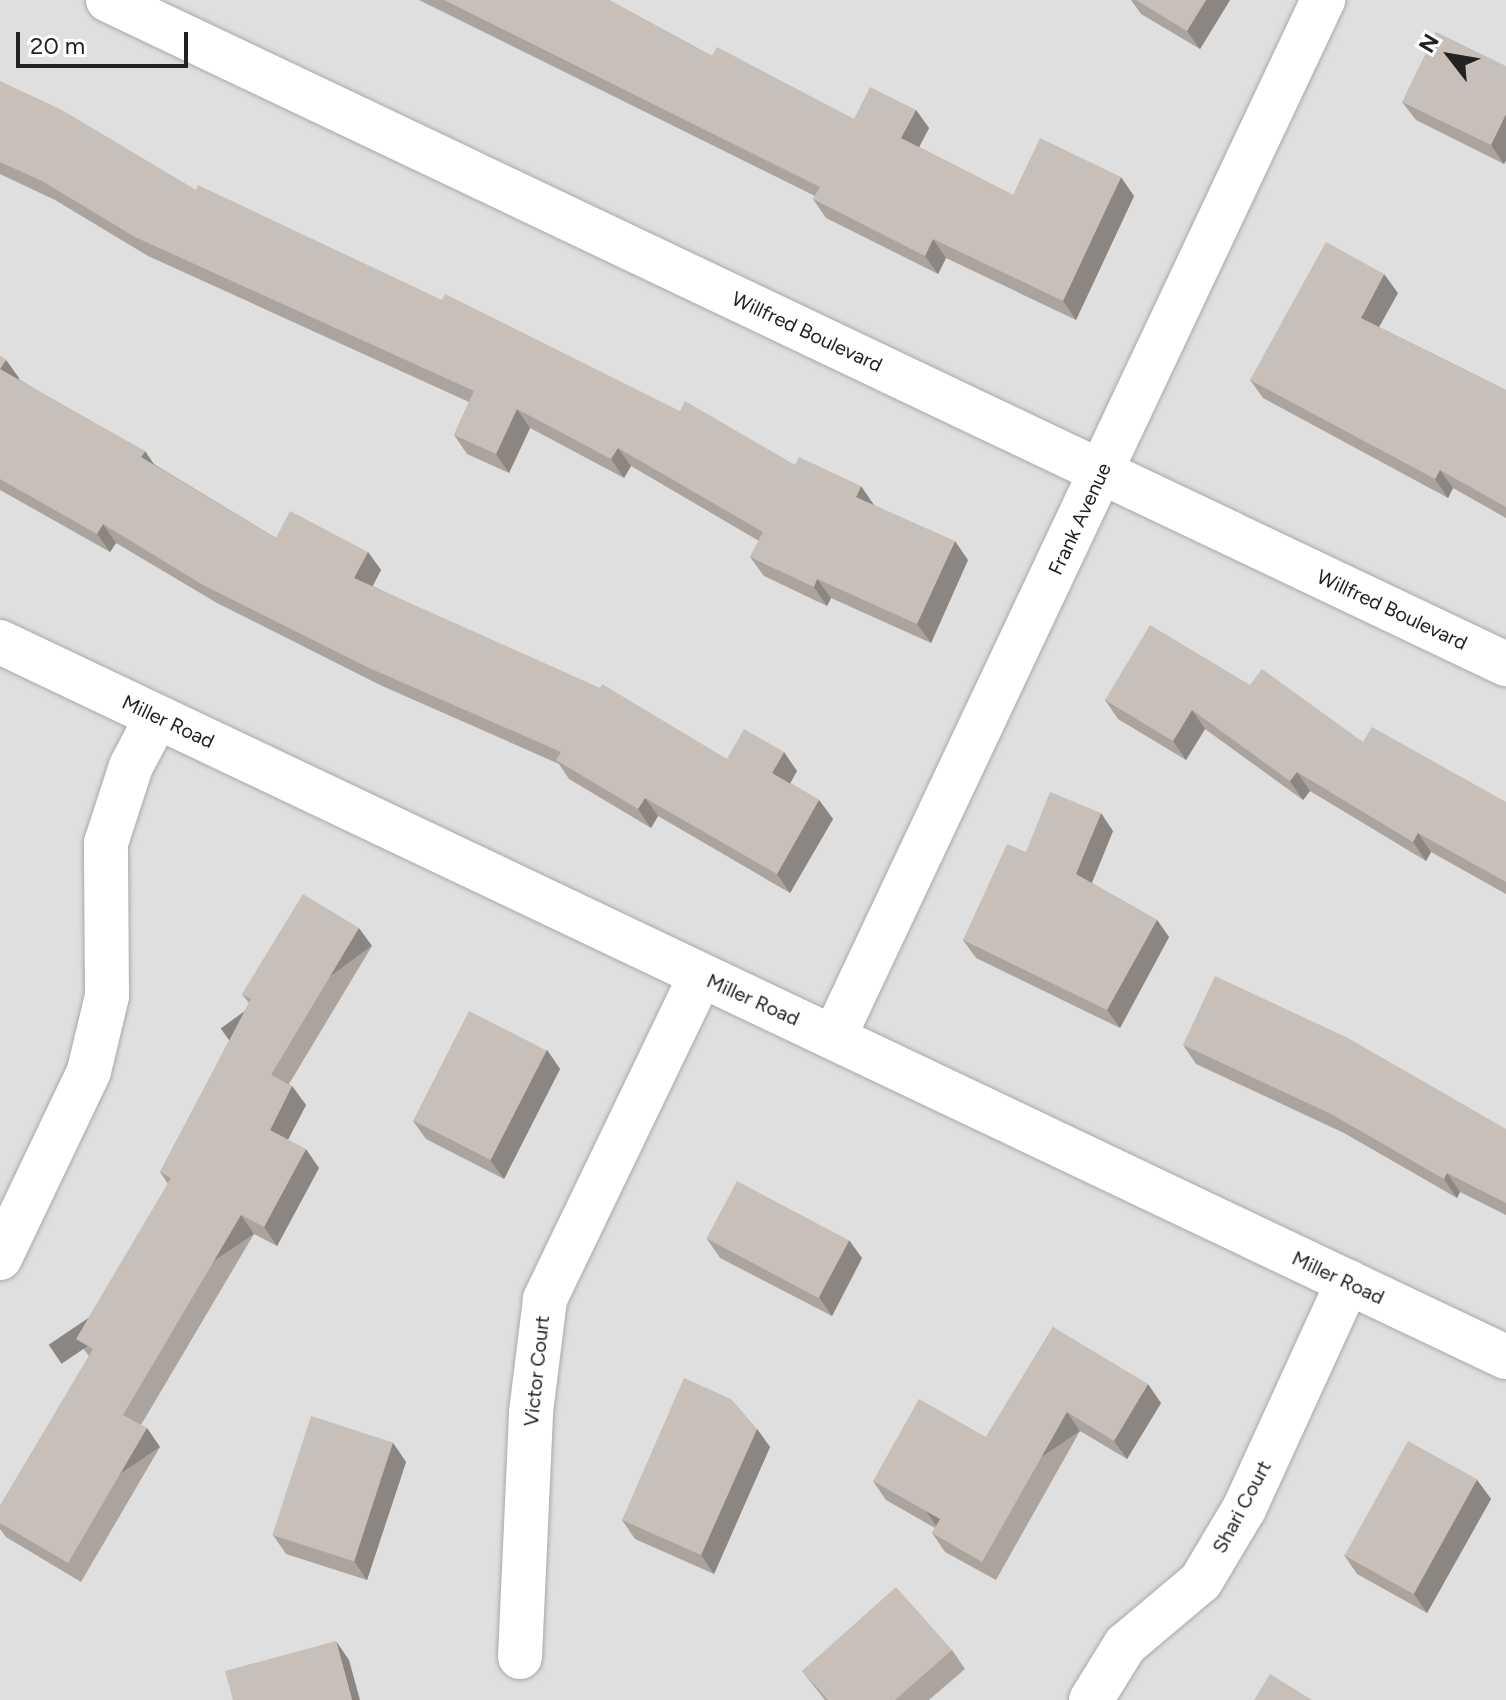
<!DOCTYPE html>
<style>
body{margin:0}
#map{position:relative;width:1506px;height:1700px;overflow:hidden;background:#f2efe9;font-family:Figtree,sans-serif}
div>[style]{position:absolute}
.residential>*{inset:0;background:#e0dfdf;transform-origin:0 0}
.roads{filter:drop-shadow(0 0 2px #a9a9a9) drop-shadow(0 0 2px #a9a9a9)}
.minor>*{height:44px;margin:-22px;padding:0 22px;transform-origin:22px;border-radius:22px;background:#fff}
.wall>*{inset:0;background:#aba49e}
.shaded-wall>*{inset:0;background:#8b8681;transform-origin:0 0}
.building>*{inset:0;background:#c7bfb8;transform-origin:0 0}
span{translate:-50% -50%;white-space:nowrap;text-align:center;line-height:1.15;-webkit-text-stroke:6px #fff;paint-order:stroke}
.street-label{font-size:20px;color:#222}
.north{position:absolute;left:1410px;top:16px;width:80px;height:80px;-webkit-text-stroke:6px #fff;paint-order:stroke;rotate:301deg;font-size:22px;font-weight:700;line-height:32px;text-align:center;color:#222}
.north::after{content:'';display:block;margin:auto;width:28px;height:36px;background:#222;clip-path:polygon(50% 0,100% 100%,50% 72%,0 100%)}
.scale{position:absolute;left:16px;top:32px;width:172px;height:36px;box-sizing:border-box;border:4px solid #222;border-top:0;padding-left:10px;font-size:24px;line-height:28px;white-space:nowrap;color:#222;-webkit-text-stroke:6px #fff;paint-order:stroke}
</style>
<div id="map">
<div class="residential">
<div style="left:0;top:0;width:1506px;height:1700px"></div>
</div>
<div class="roads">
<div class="minor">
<div style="left:108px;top:0;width:1548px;rotate:25.41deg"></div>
<div style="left:0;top:642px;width:1667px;rotate:25.4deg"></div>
<div style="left:834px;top:1037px;width:1147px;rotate:-64.75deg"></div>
<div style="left:0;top:1258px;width:207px;rotate:-64.5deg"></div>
<div style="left:89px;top:1071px;width:77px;rotate:-76.5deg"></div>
<div style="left:107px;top:996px;width:153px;rotate:-90.4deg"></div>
<div style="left:106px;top:843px;width:81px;rotate:-72deg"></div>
<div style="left:131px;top:766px;width:55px;rotate:-62deg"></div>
<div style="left:520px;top:1657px;width:245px;rotate:-87.4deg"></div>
<div style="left:531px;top:1412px;width:114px;rotate:-82.9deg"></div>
<div style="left:545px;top:1299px;width:357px;rotate:-64.3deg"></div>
<div style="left:1091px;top:1700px;width:65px;rotate:-58.3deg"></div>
<div style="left:1125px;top:1645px;width:99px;rotate:-40.1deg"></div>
<div style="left:1201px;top:1581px;width:84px;rotate:-59.2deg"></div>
<div style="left:1244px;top:1509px;width:250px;rotate:-65.4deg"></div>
</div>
</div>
<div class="wall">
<div style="clip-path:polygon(419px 0,609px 0,712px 56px,854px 119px,916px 110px,929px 128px,919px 147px,1013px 195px,1134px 196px,1076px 320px,946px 258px,938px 274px,826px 218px,813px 199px,815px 196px)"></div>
<div style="clip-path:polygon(1131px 0,1230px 0,1200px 49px,1141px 14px)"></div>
<div style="clip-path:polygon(1506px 66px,1506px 160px,1504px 164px,1416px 120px,1402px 102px)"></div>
<div style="clip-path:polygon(0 81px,196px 190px,795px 465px,874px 505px,968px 560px,931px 643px,831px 598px,827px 606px,764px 576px,750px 557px,759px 541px,631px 466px,624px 478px,530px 428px,509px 473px,467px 454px,454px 435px,469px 402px,148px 256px,55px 200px,0 174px)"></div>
<div style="clip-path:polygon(1398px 293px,1379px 327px,1506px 390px,1506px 518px,1453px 488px,1448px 498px,1263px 398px,1250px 380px)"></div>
<div style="clip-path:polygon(0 356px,6px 360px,19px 378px,19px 379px,154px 464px,276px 538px,368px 552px,381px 570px,373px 586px,727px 759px,797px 771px,790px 783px,819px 800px,833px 819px,790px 893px,658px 816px,651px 828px,569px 779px,559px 764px,380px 685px,217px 603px,116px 543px,110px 552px,0 490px)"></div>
<div style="clip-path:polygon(1250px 685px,1363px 742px,1506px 802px,1506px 894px,1431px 852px,1426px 861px,1310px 791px,1303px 800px,1205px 729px,1186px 760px,1118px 719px,1105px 700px)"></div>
<div style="clip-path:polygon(1113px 831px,1092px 883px,1157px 920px,1169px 937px,1120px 1028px,976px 958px,963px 940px,1026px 852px)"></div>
<div style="clip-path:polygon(372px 946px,289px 1084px,292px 1086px,306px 1105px,288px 1140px,319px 1168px,277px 1246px,254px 1234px,141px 1425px,147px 1428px,160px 1447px,81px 1582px,6px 1537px,0 1529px,0 1506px,89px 1356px,76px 1339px,168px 1184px,160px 1172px,249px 1003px,242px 994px)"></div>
<div style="clip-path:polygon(1183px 1045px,1506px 1129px,1506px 1215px,1460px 1192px,1457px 1198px,1344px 1133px,1196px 1064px)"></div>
<div style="clip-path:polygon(547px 1050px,560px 1069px,504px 1179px,426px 1139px,413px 1121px)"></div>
<div style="clip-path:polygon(707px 1239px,862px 1258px,832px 1316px,720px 1258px)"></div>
<div style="clip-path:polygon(1053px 1327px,1161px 1403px,1127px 1459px,1080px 1431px,996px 1580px,945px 1552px,932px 1533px,935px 1528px,886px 1500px,873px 1481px,986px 1437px)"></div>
<div style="clip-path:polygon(757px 1429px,770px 1447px,714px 1574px,635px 1539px,622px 1520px)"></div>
<div style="clip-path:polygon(393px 1443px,406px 1462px,367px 1580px,286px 1554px,273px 1535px)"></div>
<div style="clip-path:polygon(1477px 1480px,1491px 1499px,1427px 1613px,1357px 1574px,1344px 1555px)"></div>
<div style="clip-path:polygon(952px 1650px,965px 1669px,929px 1700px,825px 1700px,802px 1671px)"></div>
</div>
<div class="shaded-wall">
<div style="clip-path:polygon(1206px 0,1230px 0,1200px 49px,1187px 31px)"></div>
<div style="clip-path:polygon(916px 110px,929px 128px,914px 157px,901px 138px)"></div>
<div style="clip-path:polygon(1506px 114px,1506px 160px,1504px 164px,1491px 145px)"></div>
<div style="clip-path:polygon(1121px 177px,1134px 196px,1076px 320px,1063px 301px)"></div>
<div style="clip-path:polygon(933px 239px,946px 258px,938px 274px,925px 256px)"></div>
<div style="clip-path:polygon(1384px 274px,1398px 293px,1374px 336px,1361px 318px)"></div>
<div style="clip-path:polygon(6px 360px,19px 378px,14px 388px,0 369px)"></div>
<div style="clip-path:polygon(517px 409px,530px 428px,509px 473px,496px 454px)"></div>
<div style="clip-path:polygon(618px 448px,631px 466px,624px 478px,611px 459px)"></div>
<div style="clip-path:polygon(145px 451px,158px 470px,141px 457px)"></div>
<div style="clip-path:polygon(1440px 470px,1453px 488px,1448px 498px,1435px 479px)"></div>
<div style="clip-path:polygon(861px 486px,874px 505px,869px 516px,856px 497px)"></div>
<div style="clip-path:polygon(103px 524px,116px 543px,110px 552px,97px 534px)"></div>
<div style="clip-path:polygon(955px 541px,968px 560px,931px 643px,917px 624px)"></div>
<div style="clip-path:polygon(368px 552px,381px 570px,367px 596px,354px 578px)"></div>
<div style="clip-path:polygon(817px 579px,831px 598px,827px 606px,814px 587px)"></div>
<div style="clip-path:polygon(1192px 710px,1205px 729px,1186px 760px,1173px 741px)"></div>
<div style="clip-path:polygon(784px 752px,797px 771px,786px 791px,772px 773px)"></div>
<div style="clip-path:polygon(1297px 772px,1310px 791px,1303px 800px,1290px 781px)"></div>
<div style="clip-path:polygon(645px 798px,658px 816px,651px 828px,638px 809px)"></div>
<div style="clip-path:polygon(819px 800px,833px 819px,790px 893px,777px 874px)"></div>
<div style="clip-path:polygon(1101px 813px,1113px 831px,1088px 892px,1076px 874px)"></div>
<div style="clip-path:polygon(1418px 833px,1431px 852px,1426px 861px,1413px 842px)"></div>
<div style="clip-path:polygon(1157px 920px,1169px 937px,1120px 1028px,1107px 1010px)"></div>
<div style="left:359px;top:928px;width:22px;height:171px;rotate:54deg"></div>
<div style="clip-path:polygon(547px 1050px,560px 1069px,504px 1179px,490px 1160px)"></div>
<div style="clip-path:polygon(292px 1086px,306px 1105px,283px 1149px,270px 1130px)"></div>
<div style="clip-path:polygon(306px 1149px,319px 1168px,277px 1246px,264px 1227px)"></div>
<div style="clip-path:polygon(1447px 1173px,1460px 1192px,1457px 1198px,1444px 1179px)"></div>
<div style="left:241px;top:1215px;width:23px;height:232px;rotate:56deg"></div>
<div style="clip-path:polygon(849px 1240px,862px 1258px,832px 1316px,819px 1297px)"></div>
<div style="clip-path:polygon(1148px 1384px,1161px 1403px,1127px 1459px,1114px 1441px)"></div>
<div style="left:1067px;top:1412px;width:23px;height:172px;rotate:56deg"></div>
<div style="left:147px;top:1428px;width:23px;height:156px;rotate:56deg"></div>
<div style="clip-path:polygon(757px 1429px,770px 1447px,714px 1574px,701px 1555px)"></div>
<div style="clip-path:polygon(393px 1443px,406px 1462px,367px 1580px,354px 1561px)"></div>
<div style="clip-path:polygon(1477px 1480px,1491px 1499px,1427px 1613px,1414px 1594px)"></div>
<div style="clip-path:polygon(336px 1641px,349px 1660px,360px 1700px,352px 1700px)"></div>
</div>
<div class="building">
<div style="clip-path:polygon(444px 0,609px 0,712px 56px,717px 47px,854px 119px,870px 87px,916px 110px,901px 138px,1013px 195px,1040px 138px,1121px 177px,1063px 301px,933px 239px,925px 256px,813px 199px,820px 187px)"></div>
<div style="clip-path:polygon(1136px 0,1206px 0,1187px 31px)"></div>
<div style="clip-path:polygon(1436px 32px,1506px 66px,1506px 114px,1491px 145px,1402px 102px)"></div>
<div style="clip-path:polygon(0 81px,62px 110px,196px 190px,198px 185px,442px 300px,445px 294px,680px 411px,685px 401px,795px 465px,799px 457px,861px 486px,856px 497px,955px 541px,917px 624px,817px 579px,814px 587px,750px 557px,763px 532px,618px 448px,611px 459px,517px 409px,496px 454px,454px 435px,474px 391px,135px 237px,42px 181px,0 162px)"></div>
<div style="clip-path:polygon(1326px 242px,1384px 274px,1361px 318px,1506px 390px,1506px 507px,1440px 470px,1435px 479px,1250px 380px)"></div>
<div style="clip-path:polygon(0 356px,6px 360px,0 369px,145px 451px,141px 457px,276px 538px,290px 511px,368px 552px,354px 578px,600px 688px,602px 684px,727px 759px,744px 729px,784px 752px,772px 773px,819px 800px,777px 874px,645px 798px,638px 809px,556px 760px,561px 752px,367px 667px,203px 585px,103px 524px,97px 534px,0 479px)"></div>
<div style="clip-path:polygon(1150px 625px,1250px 685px,1262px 669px,1363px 742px,1372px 727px,1506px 802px,1506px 882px,1418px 833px,1413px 842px,1297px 772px,1290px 781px,1192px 710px,1173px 741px,1105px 700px)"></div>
<div style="clip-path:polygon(1050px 792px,1101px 813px,1076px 874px,1157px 920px,1107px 1010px,963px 940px,1007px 844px,1026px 852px)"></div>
<div style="clip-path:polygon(303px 894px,359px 928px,271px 1075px,292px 1086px,270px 1130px,306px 1149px,264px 1227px,241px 1215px,123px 1415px,147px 1428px,68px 1563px,0 1523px,0 1506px,93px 1349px,76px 1339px,171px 1178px,160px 1172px,251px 999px,242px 994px)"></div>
<div style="clip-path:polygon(1215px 976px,1348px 1038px,1506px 1129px,1506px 1203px,1447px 1173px,1444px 1179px,1331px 1114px,1183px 1045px)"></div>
<div style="left:469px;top:1011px;width:87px;height:123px;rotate:27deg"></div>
<div style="left:737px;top:1181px;width:127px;height:65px;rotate:28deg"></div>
<div style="clip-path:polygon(1053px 1327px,1148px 1384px,1114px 1441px,1067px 1412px,982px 1562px,932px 1533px,940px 1519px,873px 1481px,919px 1399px,986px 1437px)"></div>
<div style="clip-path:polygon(684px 1378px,731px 1399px,757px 1429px,701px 1555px,622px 1520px)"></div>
<div style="left:311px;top:1416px;width:86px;height:125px;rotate:18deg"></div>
<div style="left:1408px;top:1441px;width:79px;height:131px;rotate:29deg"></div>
<div style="clip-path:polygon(896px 1587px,952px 1650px,895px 1700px,828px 1700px,802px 1671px)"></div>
<div style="clip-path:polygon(336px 1641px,352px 1700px,233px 1700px,225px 1671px)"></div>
<div style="clip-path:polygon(1270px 1674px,1312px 1700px,1254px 1700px)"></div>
</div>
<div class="street-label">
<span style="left:807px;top:332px;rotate:25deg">Willfred Boulevard</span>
<span style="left:1080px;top:519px;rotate:-65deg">Frank Avenue</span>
<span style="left:1392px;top:610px;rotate:25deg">Willfred Boulevard</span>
<span style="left:168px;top:722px;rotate:25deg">Miller Road</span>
<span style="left:753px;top:1000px;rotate:24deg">Miller Road</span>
<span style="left:1338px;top:1278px;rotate:25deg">Miller Road</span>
<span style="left:537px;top:1371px;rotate:-84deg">Victor Court</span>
<span style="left:1242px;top:1507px;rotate:-62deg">Shari Court</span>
</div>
<div class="north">N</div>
<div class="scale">20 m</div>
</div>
